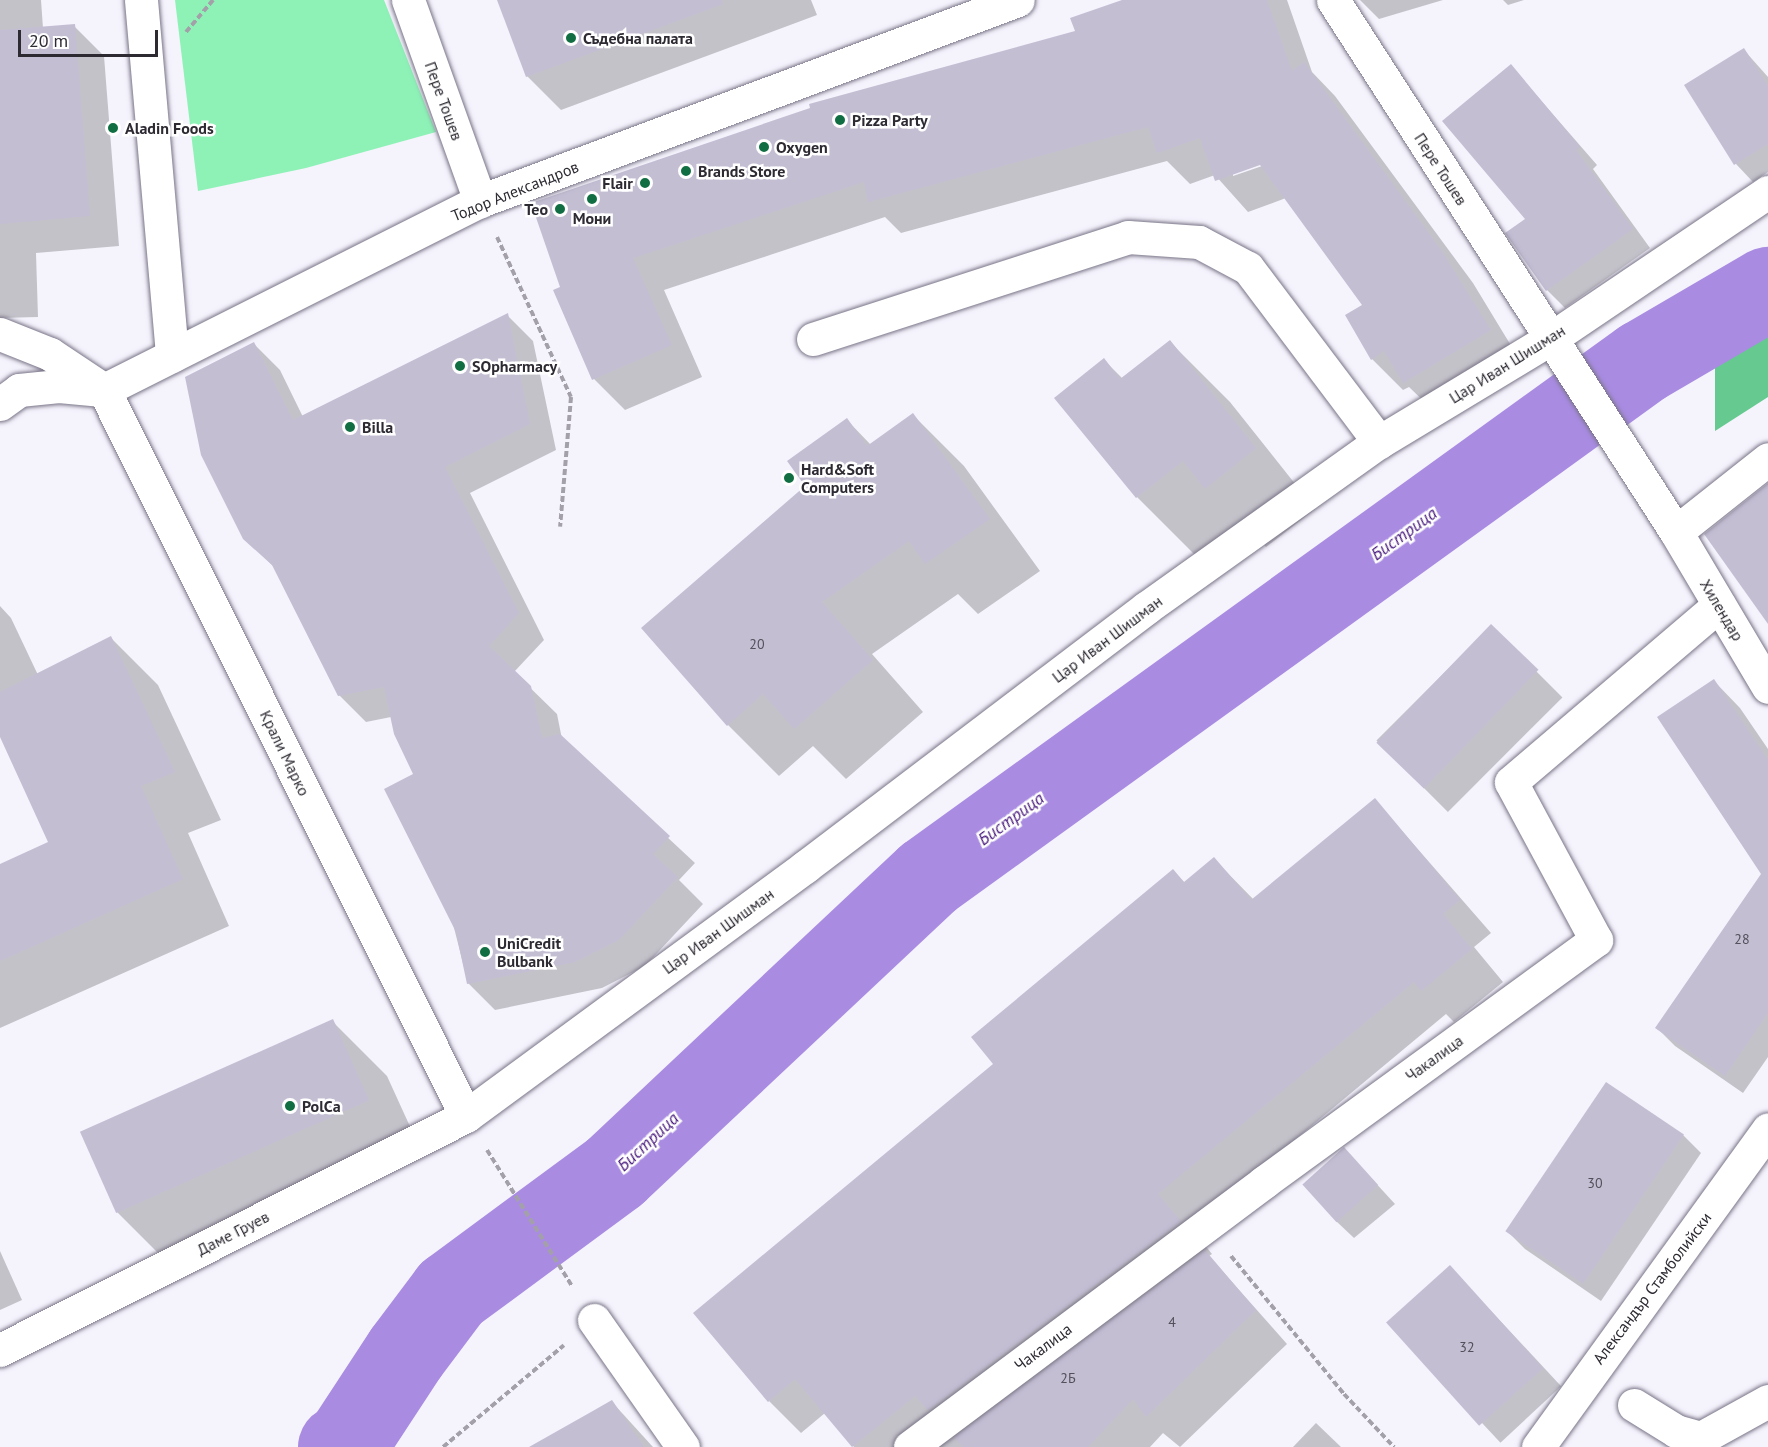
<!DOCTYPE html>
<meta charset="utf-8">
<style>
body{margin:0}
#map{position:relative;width:1768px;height:1447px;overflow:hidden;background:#f5f3fc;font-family:"PT Sans",sans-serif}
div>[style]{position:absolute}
.green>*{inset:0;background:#8ef2b7}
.forest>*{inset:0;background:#65c990}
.shadow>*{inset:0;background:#0003;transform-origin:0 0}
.river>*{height:84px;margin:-42px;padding:0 42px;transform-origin:42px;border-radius:42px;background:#a98ce2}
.building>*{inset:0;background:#c4bed3;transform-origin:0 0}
.path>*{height:4px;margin-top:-2px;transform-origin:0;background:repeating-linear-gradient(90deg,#a3a0a9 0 6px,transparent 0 9px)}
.roads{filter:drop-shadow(0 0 2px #797487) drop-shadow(0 0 2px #797487)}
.minor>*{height:33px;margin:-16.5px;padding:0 16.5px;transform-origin:16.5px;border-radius:16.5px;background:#fff}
.dots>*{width:16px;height:16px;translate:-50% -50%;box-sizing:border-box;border:3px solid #fff;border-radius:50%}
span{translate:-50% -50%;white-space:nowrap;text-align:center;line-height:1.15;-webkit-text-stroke:5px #fff;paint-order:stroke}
.number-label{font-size:14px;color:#534f5a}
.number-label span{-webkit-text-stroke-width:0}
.poi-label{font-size:16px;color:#2d2a32;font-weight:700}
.left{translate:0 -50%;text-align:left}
.right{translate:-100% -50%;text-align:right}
.street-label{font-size:16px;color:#2d2a32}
.water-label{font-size:18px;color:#46177c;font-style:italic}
.scale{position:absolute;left:18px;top:30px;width:140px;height:27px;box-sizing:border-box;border:3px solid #2d2a32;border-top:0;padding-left:8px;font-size:18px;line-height:21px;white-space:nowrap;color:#2d2a32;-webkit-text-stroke:4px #fff;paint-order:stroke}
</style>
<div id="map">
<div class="green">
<div style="clip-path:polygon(175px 0,384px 0,436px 132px,306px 168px,198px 191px)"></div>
</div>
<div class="forest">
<div style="clip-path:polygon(1768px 296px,1768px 397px,1715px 431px,1715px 342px)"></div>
</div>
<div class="shadow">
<div style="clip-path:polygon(0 0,41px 0,43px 28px,74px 26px,104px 56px,119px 246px,36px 253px,38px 317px,0 318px)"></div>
<div style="clip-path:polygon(499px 0,811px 0,817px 15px,561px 110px,527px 76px)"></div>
<div style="clip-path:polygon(evenodd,1127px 0,1287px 0,1312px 72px,1335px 96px,1473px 283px,1521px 362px,1436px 413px,1409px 387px,1403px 390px,1372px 359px,1364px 305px,1286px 198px,1248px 212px,1215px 175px,1190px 184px,1167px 161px,901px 233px,885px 217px,664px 290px,702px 377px,625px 410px,594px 379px,555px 291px,1077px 32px,1127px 0,1267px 161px,1268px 164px,1233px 176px,1233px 173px,1267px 161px)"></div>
<div style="clip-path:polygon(1360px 0,1443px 0,1379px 19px)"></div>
<div style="clip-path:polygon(1503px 0,1524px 0,1508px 5px)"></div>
<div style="clip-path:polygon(1744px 50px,1768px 77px,1768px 172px,1753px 182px,1736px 164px)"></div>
<div style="clip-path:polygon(1511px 66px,1597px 165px,1593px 169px,1650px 248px,1565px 308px,1547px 290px,1527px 219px)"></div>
<div style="clip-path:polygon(507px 315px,533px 341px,556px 450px,470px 493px,544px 640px,514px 672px,557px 714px,562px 739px,695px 863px,679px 880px,703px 904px,645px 966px,602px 988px,495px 1010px,468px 983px,415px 774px,391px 717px,366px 722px,339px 695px,275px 568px,245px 538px,254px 344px,280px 370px,303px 417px)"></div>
<div style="clip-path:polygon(1170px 342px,1230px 402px,1315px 509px,1266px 547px,1241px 522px,1197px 557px,1137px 497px,1104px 360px,1123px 379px)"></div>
<div style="clip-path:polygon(913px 415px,964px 466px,1040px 571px,978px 614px,958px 594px,872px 654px,923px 712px,846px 779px,813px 746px,779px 776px,728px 725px,807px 486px,847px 420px,871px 445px)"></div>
<div style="clip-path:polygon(0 606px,11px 618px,38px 675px,111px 638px,158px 685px,221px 820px,188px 833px,229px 926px,0 1028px,0 865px,50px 843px,0 733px)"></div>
<div style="left:1491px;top:626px;width:101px;height:162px;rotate:45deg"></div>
<div style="clip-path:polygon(1714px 681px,1740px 708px,1768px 749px,1768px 1057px,1743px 1093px,1675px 1046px,1657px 1028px,1768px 868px)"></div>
<div style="clip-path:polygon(1375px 800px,1491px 933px,1474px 947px,1503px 982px,1454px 1022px,1446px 1014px,1190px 1227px,1212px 1254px,1209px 1256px,1287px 1344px,1180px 1447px,1163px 1433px,1150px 1447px,854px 1447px,825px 1413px,801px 1433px,769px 1401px,995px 1064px,1173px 871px,1185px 883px,1214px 859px,1254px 900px)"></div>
<div style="clip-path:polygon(332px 1021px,387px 1076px,423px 1155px,172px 1267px,117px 1212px)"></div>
<div style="clip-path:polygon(1683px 1135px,1701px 1153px,1601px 1301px,1525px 1249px,1507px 1231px)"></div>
<div style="clip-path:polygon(1361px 1167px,1395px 1204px,1354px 1238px,1336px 1221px)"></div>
<div style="clip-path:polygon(0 1251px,22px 1300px,0 1310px)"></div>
<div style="left:1450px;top:1267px;width:163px;height:83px;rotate:47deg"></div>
<div style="clip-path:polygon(612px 1402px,653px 1447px,551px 1447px)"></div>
<div style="clip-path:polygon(1316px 1423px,1341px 1447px,1293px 1447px)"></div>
</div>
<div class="river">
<div style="left:340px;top:1447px;width:8px;rotate:-30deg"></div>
<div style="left:347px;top:1443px;width:108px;rotate:-56.8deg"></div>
<div style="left:406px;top:1353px;width:75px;rotate:-53.1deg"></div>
<div style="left:451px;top:1293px;width:204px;rotate:-36.4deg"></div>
<div style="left:615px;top:1172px;width:429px;rotate:-43.2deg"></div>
<div style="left:928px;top:878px;width:882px;rotate:-35.82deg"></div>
<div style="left:1643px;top:362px;width:145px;rotate:-30.3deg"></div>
</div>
<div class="building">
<div style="clip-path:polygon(497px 0,722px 0,723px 4px,526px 77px)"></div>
<div style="clip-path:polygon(1122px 0,1267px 0,1292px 71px,1304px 62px,1441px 250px,1491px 330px,1403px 383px,1384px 351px,1371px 360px,1345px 315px,1362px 305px,1260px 165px,1215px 181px,1200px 138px,1157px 153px,1148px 127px,868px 202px,864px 182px,633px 258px,672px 345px,592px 380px,553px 290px,560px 287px,531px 203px,810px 108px,809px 104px,1075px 31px,1070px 18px)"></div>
<div style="clip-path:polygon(75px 24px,90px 216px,0 224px,0 30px)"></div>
<div style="clip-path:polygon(1744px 48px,1768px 86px,1768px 144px,1734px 165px,1684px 85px)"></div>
<div style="clip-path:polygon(1511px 64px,1580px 147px,1576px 150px,1633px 229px,1546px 291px,1505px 233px,1525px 219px,1442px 121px)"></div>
<div style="clip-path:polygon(508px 313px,530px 424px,445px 467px,519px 613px,489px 646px,531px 686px,542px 738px,560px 734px,670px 836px,653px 854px,678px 877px,619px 940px,575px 962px,467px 984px,456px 932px,384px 789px,413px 774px,394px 734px,384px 687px,338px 696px,272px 565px,243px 539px,201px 455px,185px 377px,254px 342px,293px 420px)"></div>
<div style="clip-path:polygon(1170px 340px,1256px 448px,1205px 489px,1183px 461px,1136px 498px,1054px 398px,1104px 358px,1120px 379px)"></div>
<div style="clip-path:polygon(913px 413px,990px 519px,925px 564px,909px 541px,822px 602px,873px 660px,794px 729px,763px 694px,727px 726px,641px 628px,805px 486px,787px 461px,847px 418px,867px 446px)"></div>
<div style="clip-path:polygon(1768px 483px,1768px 624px,1704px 534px)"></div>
<div style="left:1491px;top:624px;width:66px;height:165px;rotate:44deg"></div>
<div style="clip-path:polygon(111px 636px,175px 772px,141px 786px,183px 879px,0 961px,0 864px,48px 842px,0 737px,0 692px)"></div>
<div style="clip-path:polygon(1714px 679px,1768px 760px,1768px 1013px,1725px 1076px,1655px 1028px,1761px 874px,1657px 717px)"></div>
<div style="clip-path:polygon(1375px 798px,1460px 900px,1443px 914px,1472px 949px,1421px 991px,1414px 982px,1158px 1194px,1181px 1221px,928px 1410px,915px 1396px,852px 1447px,795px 1379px,768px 1402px,693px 1313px,993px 1064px,971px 1037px,1173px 869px,1184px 882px,1214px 857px,1251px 900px)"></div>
<div style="left:333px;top:1019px;width:89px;height:277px;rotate:66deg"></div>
<div style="left:1606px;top:1082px;width:94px;height:180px;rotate:34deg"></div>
<div style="left:1344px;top:1147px;width:51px;height:56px;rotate:48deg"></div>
<div style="clip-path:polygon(1205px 1250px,1256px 1310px,1146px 1417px,1133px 1399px,1088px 1447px,963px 1447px,954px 1437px)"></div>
<div style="left:1450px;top:1265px;width:139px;height:86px;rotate:48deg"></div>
<div style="clip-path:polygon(612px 1400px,644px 1447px,529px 1447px,591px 1412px)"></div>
</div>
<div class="path">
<div style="left:186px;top:32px;width:42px;rotate:-49.8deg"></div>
<div style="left:497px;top:237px;width:176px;rotate:65.2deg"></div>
<div style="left:571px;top:397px;width:130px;rotate:94.8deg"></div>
<div style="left:487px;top:1150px;width:160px;rotate:58deg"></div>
<div style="left:1231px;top:1256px;width:178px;rotate:50.7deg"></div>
<div style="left:1344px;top:1394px;width:73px;rotate:46.7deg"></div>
<div style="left:443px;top:1447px;width:158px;rotate:-40.1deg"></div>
</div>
<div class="roads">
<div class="minor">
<div style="left:141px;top:0;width:357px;rotate:85deg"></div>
<div style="left:408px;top:0;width:214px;rotate:70.3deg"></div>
<div style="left:1333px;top:0;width:633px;rotate:57.19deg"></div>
<div style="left:1676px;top:532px;width:180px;rotate:59.3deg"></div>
<div style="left:0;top:334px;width:54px;rotate:21.8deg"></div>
<div style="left:50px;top:354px;width:65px;rotate:33.7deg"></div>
<div style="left:813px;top:339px;width:331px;rotate:-17.9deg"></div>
<div style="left:1128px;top:237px;width:71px;rotate:4deg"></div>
<div style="left:1199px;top:242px;width:55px;rotate:28deg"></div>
<div style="left:1248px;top:268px;width:218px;rotate:53deg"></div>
<div style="left:104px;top:390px;width:421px;rotate:-26.7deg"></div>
<div style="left:480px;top:201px;width:574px;rotate:-20.49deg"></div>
<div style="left:104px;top:390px;width:811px;rotate:63.5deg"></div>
<div style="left:0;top:404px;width:24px;rotate:-36deg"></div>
<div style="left:19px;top:390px;width:40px;rotate:-5.7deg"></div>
<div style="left:59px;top:386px;width:43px;rotate:5.3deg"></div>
<div style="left:1676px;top:532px;width:117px;rotate:-38.4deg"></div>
<div style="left:594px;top:1320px;width:155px;rotate:55deg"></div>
<div style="left:0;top:1350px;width:521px;rotate:-26.66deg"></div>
<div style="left:466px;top:1116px;width:421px;rotate:-36.3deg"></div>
<div style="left:805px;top:867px;width:428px;rotate:-37.2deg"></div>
<div style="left:1146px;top:608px;width:286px;rotate:-35.5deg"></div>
<div style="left:1379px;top:442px;width:200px;rotate:-31.1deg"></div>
<div style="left:1550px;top:339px;width:263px;rotate:-34deg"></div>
<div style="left:1634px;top:1405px;width:49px;rotate:31.8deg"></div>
<div style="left:1676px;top:1431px;width:26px;rotate:16deg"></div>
<div style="left:1701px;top:1438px;width:77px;rotate:-28.9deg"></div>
<div style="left:910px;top:1447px;width:442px;rotate:-36.8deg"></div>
<div style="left:1264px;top:1182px;width:411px;rotate:-36.1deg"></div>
<div style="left:1596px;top:940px;width:179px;rotate:-118.3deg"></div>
<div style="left:1511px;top:782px;width:273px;rotate:-40.4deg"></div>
<div style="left:1538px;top:1447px;width:392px;rotate:-54.1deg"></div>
</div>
</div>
<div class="dots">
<div style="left:571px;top:38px;background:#106e42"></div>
<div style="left:840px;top:120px;background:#106e42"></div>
<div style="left:113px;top:128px;background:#106e42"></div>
<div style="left:764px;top:147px;background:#106e42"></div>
<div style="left:686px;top:171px;background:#106e42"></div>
<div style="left:645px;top:183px;background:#106e42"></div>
<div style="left:592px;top:199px;background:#106e42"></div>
<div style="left:560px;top:209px;background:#106e42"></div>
<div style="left:460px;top:366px;background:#106e42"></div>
<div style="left:350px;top:427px;background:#106e42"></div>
<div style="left:789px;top:478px;background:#106e42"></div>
<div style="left:485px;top:952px;background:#106e42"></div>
<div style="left:290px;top:1106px;background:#106e42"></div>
</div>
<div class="number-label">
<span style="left:757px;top:644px">20</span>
<span style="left:1742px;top:939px">28</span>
<span style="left:1595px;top:1183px">30</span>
<span style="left:1172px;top:1322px">4</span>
<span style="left:1467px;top:1347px">32</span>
<span style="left:1068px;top:1378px">2Б</span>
</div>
<div class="poi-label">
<span class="left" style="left:583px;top:38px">Съдебна палата</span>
<span class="left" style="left:852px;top:120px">Pizza Party</span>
<span class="left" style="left:125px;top:128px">Aladin Foods</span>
<span class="left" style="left:776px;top:147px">Oxygen</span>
<span class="left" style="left:698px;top:171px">Brands Store</span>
<span class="right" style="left:633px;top:183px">Flair</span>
<span class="right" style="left:548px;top:209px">Тео</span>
<span style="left:592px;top:218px">Мони</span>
<span class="left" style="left:472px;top:366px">SOpharmacy</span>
<span class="left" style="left:362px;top:427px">Billa</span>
<span class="left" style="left:801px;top:478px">Hard&amp;Soft<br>Computers</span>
<span class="left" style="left:497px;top:952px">UniCredit<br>Bulbank</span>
<span class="left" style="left:302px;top:1106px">PolCa</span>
</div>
<div class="street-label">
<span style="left:444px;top:101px;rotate:70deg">Пере Тошев</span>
<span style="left:1441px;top:169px;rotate:57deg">Пере Тошев</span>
<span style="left:515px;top:191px;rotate:-22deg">Тодор Александров</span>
<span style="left:1507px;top:364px;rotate:-32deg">Цар Иван Шишман</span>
<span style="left:1722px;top:610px;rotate:59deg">Хилендар</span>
<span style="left:1107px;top:639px;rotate:-37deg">Цар Иван Шишман</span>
<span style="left:285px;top:753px;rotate:64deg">Крали Марко</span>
<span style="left:718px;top:931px;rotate:-36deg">Цар Иван Шишман</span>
<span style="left:1434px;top:1058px;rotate:-36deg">Чакалица</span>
<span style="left:233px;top:1233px;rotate:-27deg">Даме Груев</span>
<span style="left:1652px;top:1288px;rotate:-53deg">Александър Стамболийски</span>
<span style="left:1043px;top:1347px;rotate:-37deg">Чакалица</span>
</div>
<div class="water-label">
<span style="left:1404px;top:534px;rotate:-36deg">Бистрица</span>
<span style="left:1011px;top:819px;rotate:-36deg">Бистрица</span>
<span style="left:648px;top:1142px;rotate:-43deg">Бистрица</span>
</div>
<div class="scale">20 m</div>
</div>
